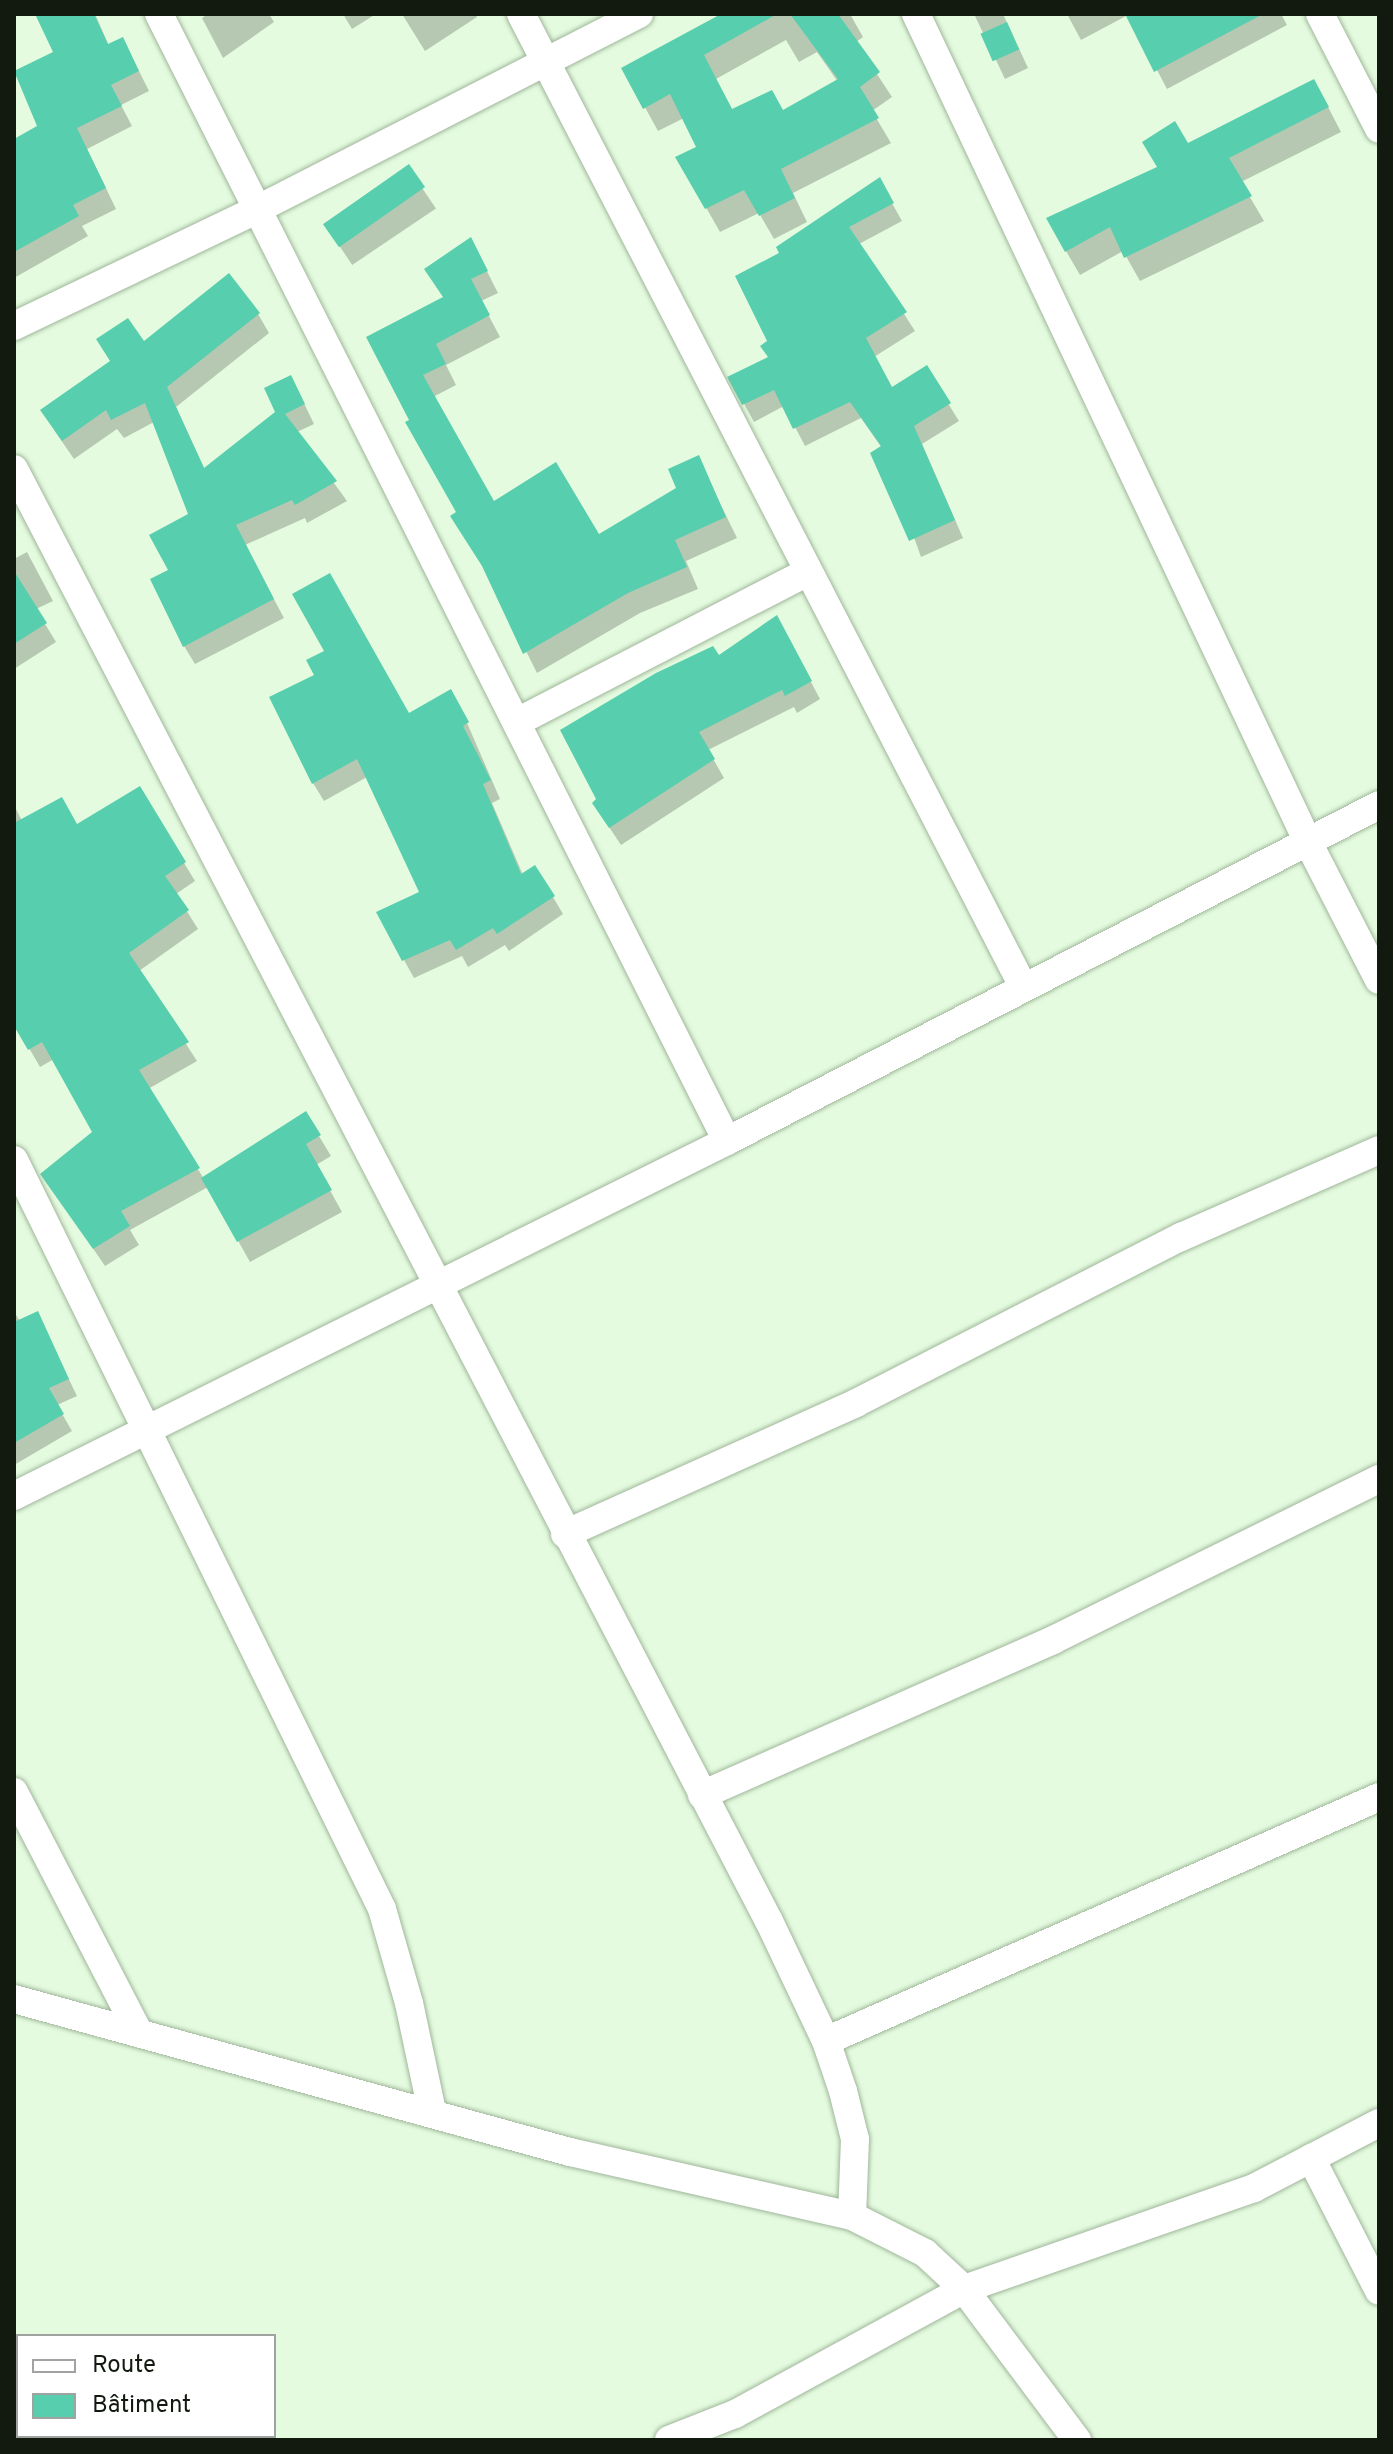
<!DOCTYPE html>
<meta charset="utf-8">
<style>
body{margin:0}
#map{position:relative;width:1393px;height:2454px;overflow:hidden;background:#e4fbdf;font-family:Overpass,sans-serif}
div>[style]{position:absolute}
.shadow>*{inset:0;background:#0003;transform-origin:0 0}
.building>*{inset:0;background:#57ceae;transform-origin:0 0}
.roads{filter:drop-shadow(0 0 2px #a0b69b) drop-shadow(0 0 2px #a0b69b)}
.minor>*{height:28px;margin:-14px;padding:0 14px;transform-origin:14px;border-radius:14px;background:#fff}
span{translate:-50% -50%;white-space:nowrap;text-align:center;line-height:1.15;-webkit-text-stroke:7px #fff;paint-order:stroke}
.frame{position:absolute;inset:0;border:16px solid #121a10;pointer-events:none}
.legend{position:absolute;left:16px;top:2334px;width:260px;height:104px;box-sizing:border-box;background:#fff;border:2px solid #a0a39f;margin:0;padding:10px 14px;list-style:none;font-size:24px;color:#121a10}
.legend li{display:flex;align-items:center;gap:16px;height:40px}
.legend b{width:40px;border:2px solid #a0a39f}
</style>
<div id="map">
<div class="shadow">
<div style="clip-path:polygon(37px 14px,95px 14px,109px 46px,133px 59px,149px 91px,121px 105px,132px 126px,87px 149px,116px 209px,82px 226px,88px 236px,14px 278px,14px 142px,40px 127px,15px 73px,56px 53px)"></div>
<div style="clip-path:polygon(208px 14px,269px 14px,274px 22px,223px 58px,202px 18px)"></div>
<div style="clip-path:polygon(343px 14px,376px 14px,352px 29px)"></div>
<div style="clip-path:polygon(402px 14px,476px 14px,477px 17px,425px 51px)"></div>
<div style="clip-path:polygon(evenodd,723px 14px,850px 14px,863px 37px,856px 42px,892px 97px,872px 111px,891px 143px,793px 193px,807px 222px,774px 239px,759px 213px,720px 232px,678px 158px,699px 148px,684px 118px,658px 131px,624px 69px,723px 14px,786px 40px,799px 62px,817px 52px,838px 82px,782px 113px,733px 111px,716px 79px,786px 40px)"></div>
<div style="clip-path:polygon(974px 14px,1003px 14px,1028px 68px,1005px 79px)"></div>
<div style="clip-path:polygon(1067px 14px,1281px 14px,1287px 25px,1167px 89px,1128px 15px,1081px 40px)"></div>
<div style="clip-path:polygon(1327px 105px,1341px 132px,1241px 182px,1264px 221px,1140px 281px,1123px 251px,1080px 275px,1066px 251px,1188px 146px)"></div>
<div style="left:408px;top:167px;width:50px;height:101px;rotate:56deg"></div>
<div style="clip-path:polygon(879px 180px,902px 221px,859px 244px,915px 331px,874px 357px,892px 390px,926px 368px,959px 421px,922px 444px,963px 538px,921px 557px,882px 448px,861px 418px,805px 446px,784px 406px,754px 422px,730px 378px,769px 358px,782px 254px)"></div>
<div style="clip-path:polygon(471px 240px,498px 293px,481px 301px,500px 337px,446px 365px,456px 385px,433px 397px,494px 503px,599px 537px,679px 489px,698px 458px,737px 538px,686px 561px,698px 589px,640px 613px,537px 673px,369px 338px,444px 299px)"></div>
<div style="clip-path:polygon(258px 314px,269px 333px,176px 407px,205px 470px,301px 397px,314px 424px,297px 432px,347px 501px,307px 523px,305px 518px,245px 545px,284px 618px,195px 664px,184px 646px,170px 571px,190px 515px,154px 422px,124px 438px,117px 429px,74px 459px,54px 430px,143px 344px)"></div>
<div style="clip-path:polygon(27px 552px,53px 601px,36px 609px,56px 642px,14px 669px,14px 559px)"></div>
<div style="clip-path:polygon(786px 635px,820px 699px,797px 713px,794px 707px,708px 750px,724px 778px,621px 845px,605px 821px,718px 658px)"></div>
<div style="clip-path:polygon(461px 709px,500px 799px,492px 803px,523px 875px,553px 897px,563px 914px,509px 951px,505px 945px,468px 967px,462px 956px,414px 978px,404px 960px,421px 893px,367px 777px,324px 801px,313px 783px,408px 715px)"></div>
<div style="clip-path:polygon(139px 789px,195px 881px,176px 894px,198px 929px,139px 971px,197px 1061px,148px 1089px,204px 1179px,319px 1136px,331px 1156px,316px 1165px,342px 1212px,250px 1262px,208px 1187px,130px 1230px,139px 1245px,105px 1266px,43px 1175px,95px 1132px,54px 1059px,40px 1067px,14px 1022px,14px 805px,22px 821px,77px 826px)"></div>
<div style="clip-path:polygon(14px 1312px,20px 1321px,37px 1313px,77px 1396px,57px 1405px,72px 1431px,14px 1465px)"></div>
</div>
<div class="building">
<div style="clip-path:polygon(35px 14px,94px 14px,108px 44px,123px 37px,139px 71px,111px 85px,122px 106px,77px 128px,106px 188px,73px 205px,79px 216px,14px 252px,14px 139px,37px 126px,14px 71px,53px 52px)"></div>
<div style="clip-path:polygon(721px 14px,777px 14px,704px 55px,732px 109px,772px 90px,783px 110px,838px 79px,790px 14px,838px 14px,880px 72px,860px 87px,879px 118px,781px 169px,795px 198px,759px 216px,744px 190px,705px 209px,675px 157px,696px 147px,670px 94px,643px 109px,621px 68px)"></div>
<div style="clip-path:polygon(1125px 14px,1263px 14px,1154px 72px)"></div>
<div style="left:1007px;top:22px;width:30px;height:29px;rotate:66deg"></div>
<div style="clip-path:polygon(1314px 79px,1329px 107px,1229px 158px,1252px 196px,1124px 258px,1110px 227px,1065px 252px,1046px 218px,1157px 167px,1142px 142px,1175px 121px,1188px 143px)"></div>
<div style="left:409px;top:164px;width:28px;height:105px;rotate:55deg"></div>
<div style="clip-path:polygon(880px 177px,894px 203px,849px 227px,907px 312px,866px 338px,892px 387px,927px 365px,951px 403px,914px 426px,955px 520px,909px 541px,870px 453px,881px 446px,850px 402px,793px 429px,774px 390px,742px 405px,727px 377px,768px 357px,760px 346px,767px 341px,735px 276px,779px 253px,776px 247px)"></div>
<div style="clip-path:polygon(471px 237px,488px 271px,471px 279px,490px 315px,436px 344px,446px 364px,423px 375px,494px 501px,556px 462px,599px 534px,676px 488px,668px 469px,699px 455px,726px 517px,675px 540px,687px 567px,628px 593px,523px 654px,482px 566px,450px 516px,456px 512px,405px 422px,409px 420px,366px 337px,443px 297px,424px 269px)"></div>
<div style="clip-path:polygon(229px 273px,260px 313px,167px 387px,204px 468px,275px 412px,264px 388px,291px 375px,305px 404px,285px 414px,337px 481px,295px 505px,292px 500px,236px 525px,274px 599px,183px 647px,150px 579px,168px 570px,149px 535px,188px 514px,145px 403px,111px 420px,106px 410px,62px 441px,40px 410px,110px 361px,96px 339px,128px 318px,144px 341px)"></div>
<div style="clip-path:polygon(14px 571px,47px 623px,14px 644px)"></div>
<div style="clip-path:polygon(330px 573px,409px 713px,451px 689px,469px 722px,463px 726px,491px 780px,483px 784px,521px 874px,535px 865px,555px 896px,497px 934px,493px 928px,456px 950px,450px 940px,402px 961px,376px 912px,419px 892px,357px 759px,312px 784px,269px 697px,314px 675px,306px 660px,324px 651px,292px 594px)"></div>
<div style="clip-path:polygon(777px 615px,812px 681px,785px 696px,782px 690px,699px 732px,715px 759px,609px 828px,592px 803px,596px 799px,560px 730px,656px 673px,713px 646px,719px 655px)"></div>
<div style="clip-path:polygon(140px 786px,186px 862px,165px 876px,189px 910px,129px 953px,189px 1042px,139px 1070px,200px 1168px,121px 1211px,130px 1226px,93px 1249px,40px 1174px,92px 1132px,42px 1042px,28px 1050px,14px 1026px,14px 823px,62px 797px,77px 824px)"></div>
<div style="clip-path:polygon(306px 1111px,321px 1135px,306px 1144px,332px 1190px,237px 1242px,201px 1178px)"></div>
<div style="clip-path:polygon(38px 1311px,69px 1379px,49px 1388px,64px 1414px,14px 1443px,14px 1322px)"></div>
</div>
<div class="roads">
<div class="minor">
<div style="left:159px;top:14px;width:1262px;rotate:63.25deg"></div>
<div style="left:521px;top:14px;width:1094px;rotate:62.69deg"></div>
<div style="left:916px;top:14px;width:916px;rotate:64.67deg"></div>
<div style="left:1308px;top:842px;width:155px;rotate:62.8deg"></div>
<div style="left:1320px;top:14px;width:129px;rotate:62.8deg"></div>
<div style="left:14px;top:326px;width:271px;rotate:-25.6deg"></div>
<div style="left:258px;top:209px;width:428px;rotate:-27.1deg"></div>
<div style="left:14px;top:469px;width:1637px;rotate:62.53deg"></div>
<div style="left:769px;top:1921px;width:133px;rotate:64.6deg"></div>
<div style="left:826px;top:2041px;width:53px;rotate:71.2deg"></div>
<div style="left:843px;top:2091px;width:49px;rotate:76deg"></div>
<div style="left:855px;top:2139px;width:77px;rotate:92.2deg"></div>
<div style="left:517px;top:722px;width:326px;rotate:-27.3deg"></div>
<div style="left:14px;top:1160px;width:835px;rotate:63.83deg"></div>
<div style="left:382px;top:1909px;width:98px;rotate:74deg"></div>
<div style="left:409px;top:2003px;width:110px;rotate:78deg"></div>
<div style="left:14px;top:1496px;width:796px;rotate:-26.47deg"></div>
<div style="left:727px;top:1141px;width:733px;rotate:-27.26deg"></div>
<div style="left:565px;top:1534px;width:319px;rotate:-24.2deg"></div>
<div style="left:856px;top:1403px;width:365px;rotate:-27.1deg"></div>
<div style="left:1181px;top:1237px;width:216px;rotate:-23.7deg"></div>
<div style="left:14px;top:1792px;width:271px;rotate:62.6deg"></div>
<div style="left:702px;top:1795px;width:384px;rotate:-23.8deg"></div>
<div style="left:1053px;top:1640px;width:364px;rotate:-26.3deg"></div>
<div style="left:14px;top:1999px;width:577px;rotate:15.39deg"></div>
<div style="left:570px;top:2152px;width:289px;rotate:12.8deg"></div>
<div style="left:852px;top:2216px;width:82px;rotate:26.9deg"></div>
<div style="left:925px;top:2253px;width:53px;rotate:42.7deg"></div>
<div style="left:964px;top:2289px;width:189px;rotate:53.2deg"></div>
<div style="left:826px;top:2041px;width:604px;rotate:-23.81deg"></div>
<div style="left:1311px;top:2158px;width:149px;rotate:62.9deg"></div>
<div style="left:669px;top:2440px;width:71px;rotate:-21.5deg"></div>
<div style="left:735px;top:2414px;width:261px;rotate:-28.6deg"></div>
<div style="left:964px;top:2289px;width:307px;rotate:-19.2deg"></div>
<div style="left:1254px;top:2188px;width:141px;rotate:-27.5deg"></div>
</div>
</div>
<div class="frame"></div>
<ul class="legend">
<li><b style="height:10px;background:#fff"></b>Route</li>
<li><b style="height:22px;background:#57ceae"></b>Bâtiment</li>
</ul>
</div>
